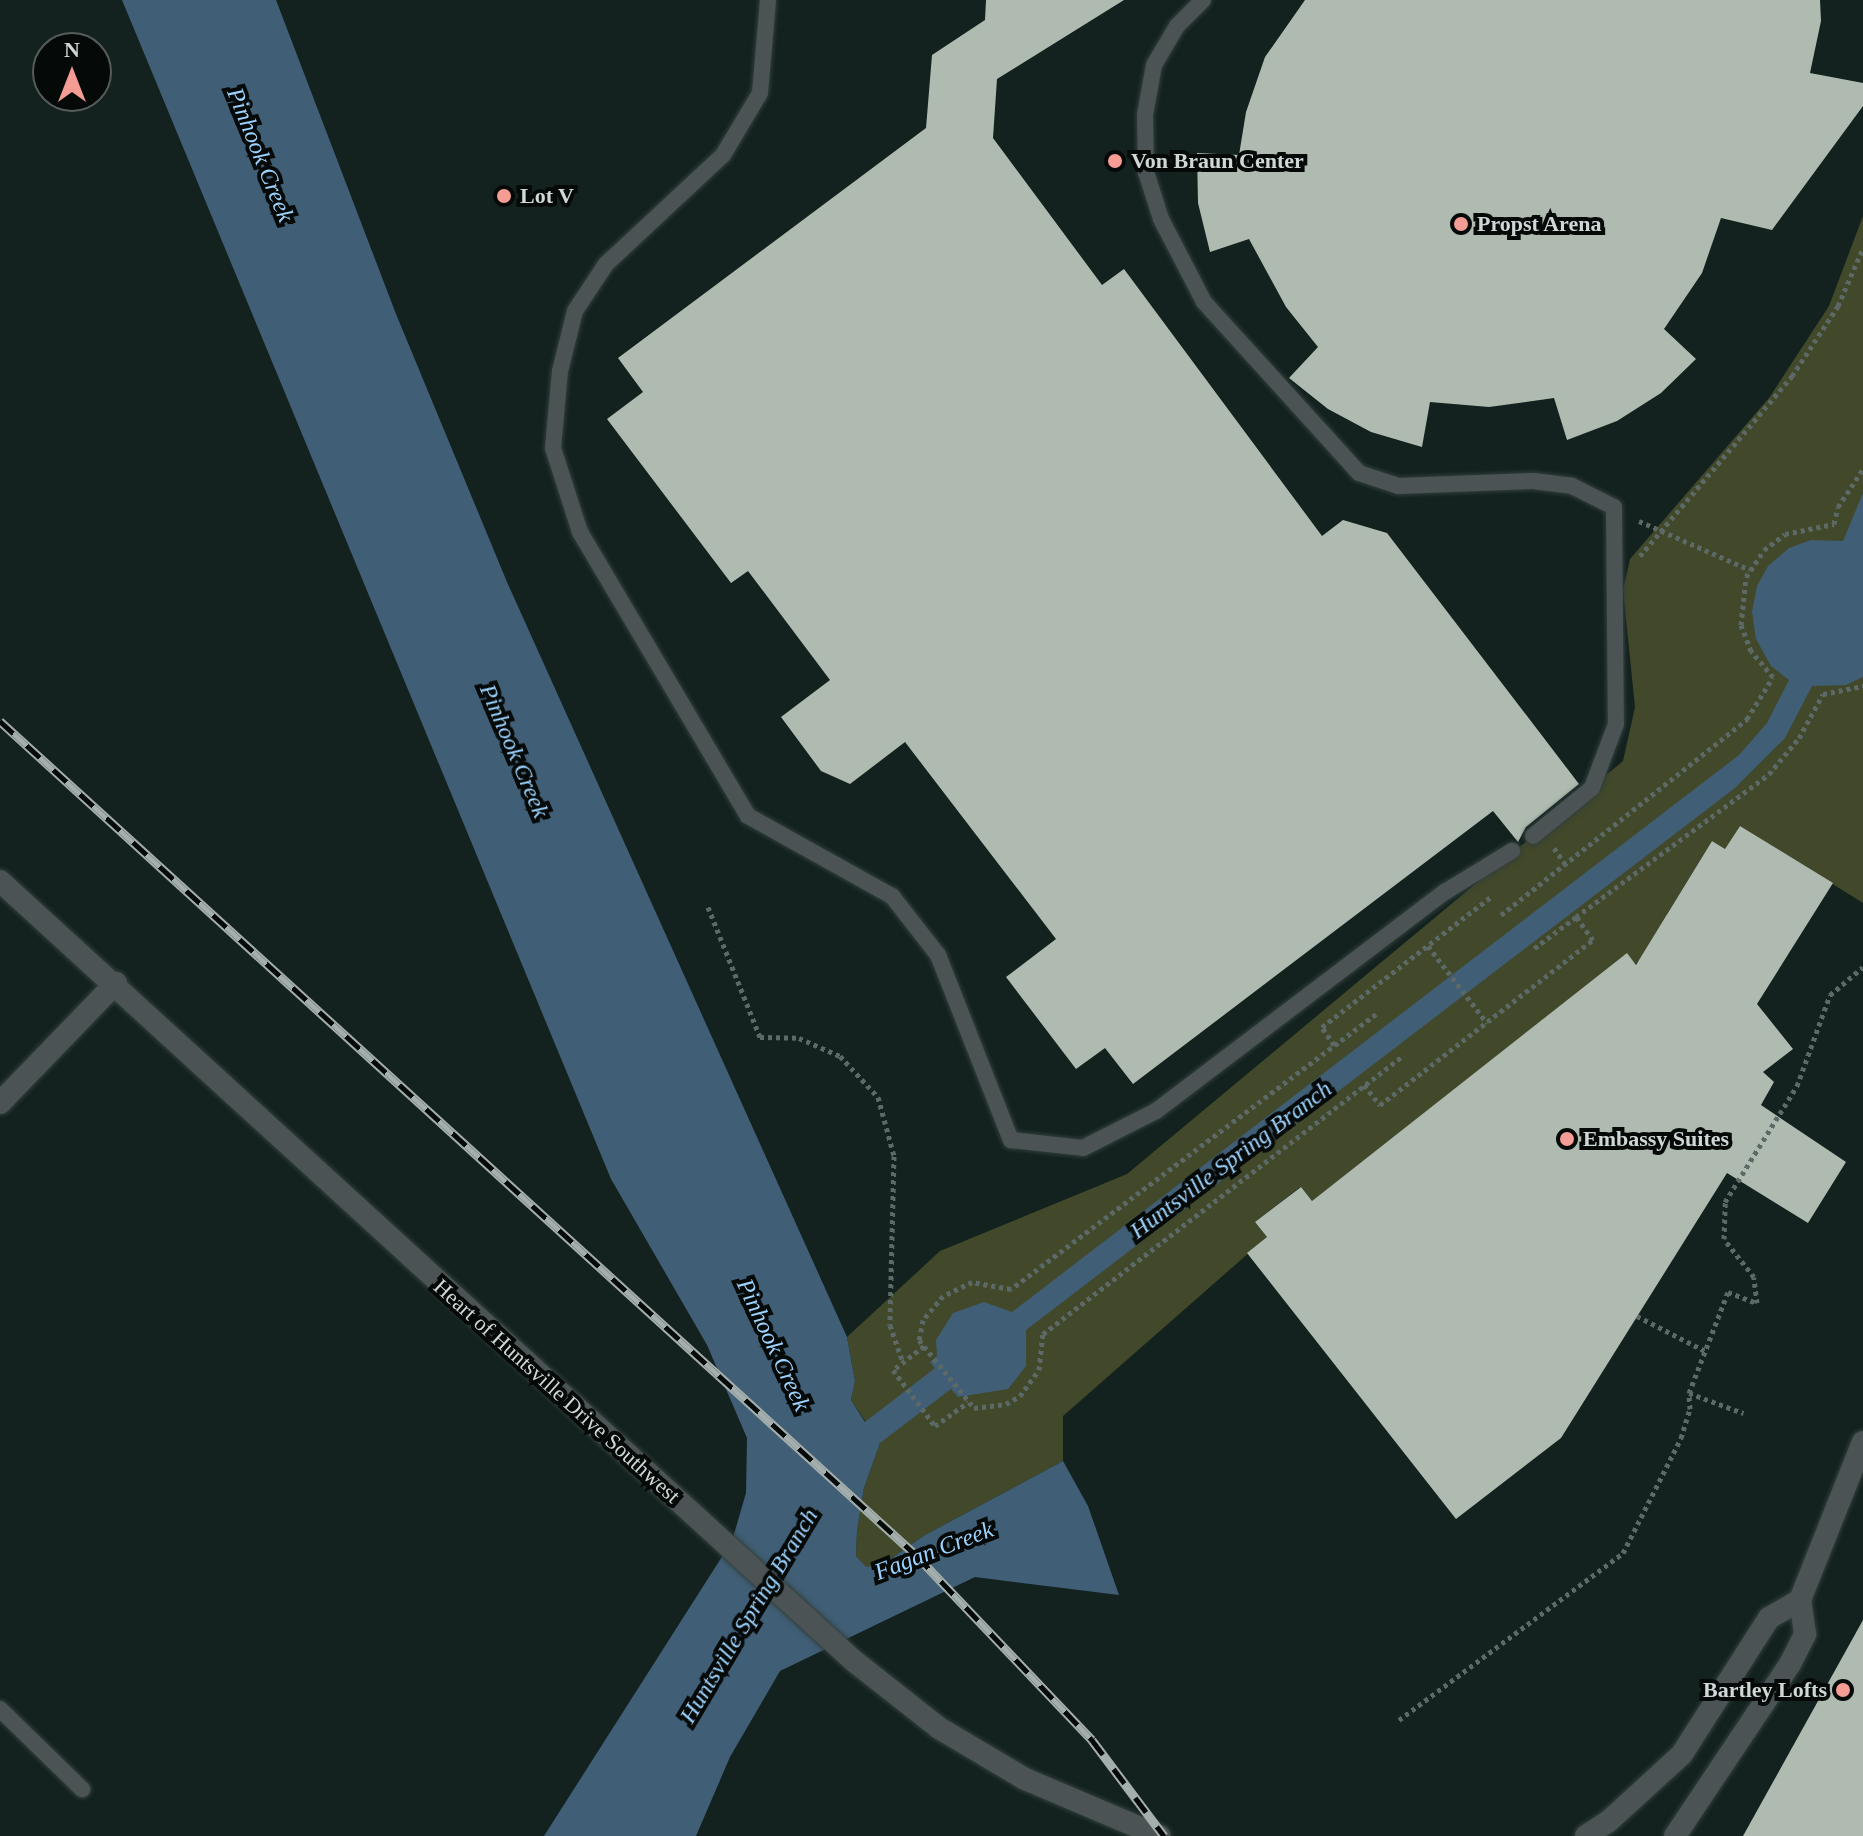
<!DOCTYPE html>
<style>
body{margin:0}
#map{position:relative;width:1863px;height:1836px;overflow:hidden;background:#13221f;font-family:"Times New Roman",serif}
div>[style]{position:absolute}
.green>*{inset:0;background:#42482a}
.water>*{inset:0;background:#405e75}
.building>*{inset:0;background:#afbbb0}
.path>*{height:5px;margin-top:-2.5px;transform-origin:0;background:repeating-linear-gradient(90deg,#5c6966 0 4px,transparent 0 8px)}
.roads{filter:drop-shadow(0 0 2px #313f3c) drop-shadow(0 0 2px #313f3c)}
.service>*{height:16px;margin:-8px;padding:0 8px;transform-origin:8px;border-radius:8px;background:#4c5355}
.minor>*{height:22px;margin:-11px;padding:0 11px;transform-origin:11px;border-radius:11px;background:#4c5355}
.tertiary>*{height:22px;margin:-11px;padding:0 11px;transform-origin:11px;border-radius:11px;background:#4c5355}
.rail>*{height:9px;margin-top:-4.5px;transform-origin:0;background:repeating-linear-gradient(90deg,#050a09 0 18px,#a4aeac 0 36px);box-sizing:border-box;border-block:2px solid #a4aeac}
.dots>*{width:22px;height:22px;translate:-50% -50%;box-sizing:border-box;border:4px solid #050a09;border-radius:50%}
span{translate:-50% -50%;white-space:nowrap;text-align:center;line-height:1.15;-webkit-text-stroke:8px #050a09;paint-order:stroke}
.poi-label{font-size:22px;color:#cfd8d6;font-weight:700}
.left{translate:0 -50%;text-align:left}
.right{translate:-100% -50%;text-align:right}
.street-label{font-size:22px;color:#cfd8d6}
.water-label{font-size:24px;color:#9dd3fe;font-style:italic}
.north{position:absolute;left:32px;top:32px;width:80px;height:80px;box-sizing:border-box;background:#050a09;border:2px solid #565c5b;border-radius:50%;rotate:0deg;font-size:22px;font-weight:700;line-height:32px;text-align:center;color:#cfd8d6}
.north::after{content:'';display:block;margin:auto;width:28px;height:36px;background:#f59c95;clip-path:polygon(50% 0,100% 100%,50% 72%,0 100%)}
</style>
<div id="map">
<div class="green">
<div style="clip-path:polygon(1863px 216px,1863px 903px,1740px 826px,1725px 849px,1712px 841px,1667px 914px,1676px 931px,1635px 964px,1627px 954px,1312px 1201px,1300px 1187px,1255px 1222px,1267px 1237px,1063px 1416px,1063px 1461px,925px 1535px,883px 1564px,866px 1568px,856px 1556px,857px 1531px,864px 1488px,880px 1443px,851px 1400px,855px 1381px,847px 1337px,940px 1251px,1127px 1174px,1623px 761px,1635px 707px,1623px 590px,1630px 559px,1769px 398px,1829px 306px)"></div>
</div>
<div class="water">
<div style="clip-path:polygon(122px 0,276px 0,396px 314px,507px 582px,847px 1337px,855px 1381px,851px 1400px,865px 1422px,935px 1368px,930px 1362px,937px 1356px,936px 1340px,953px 1313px,984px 1302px,1012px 1312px,1739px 755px,1767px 723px,1789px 680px,1771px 666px,1756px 639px,1752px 612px,1757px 586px,1768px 566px,1789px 548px,1811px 540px,1843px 541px,1863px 493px,1863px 677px,1846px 685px,1812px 686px,1785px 738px,1735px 788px,1026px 1330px,1026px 1366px,1008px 1389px,958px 1397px,951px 1389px,880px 1443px,864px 1488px,857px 1531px,856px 1556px,866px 1567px,883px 1564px,925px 1535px,1063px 1461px,1088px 1506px,1119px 1595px,975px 1577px,780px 1671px,730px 1757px,696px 1836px,544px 1836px,732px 1541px,746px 1493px,747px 1438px,707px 1345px,611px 1179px)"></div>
</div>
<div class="building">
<div style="clip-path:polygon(986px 0,1124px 0,997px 79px,993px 138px,1102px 285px,1124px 269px,1322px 536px,1343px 520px,1387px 533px,1579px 784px,1526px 827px,1518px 842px,1493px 811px,1133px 1084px,1105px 1048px,1076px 1069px,1006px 977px,1056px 939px,905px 742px,850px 784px,821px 771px,781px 717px,830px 680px,748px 571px,731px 583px,607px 419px,643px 392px,618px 358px,926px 128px,932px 55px,985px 20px)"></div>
<div style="clip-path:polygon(1305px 0,1820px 0,1821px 21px,1810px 73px,1863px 83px,1863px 106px,1772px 230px,1721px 218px,1702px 273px,1664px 329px,1696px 359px,1661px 393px,1617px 421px,1567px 440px,1554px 398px,1489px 407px,1430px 402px,1422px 447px,1371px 432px,1328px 409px,1289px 378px,1318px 347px,1286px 307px,1249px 239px,1210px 252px,1198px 203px,1197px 153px,1239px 155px,1246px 112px,1265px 57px)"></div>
<div style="clip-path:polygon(1740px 826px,1833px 883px,1757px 1004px,1793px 1049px,1763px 1072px,1774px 1082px,1761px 1105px,1846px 1162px,1808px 1223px,1727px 1173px,1561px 1438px,1456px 1519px,1247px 1253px,1267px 1237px,1255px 1222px,1301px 1187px,1312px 1201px,1627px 953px,1636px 965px,1712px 841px,1725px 849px)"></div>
<div style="clip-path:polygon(1863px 1620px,1863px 1836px,1743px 1836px)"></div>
</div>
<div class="path">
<div style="left:1639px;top:521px;width:121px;rotate:23.8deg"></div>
<div style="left:1640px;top:556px;width:236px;rotate:-49.8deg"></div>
<div style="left:1792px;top:376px;width:84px;rotate:-56.7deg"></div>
<div style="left:1838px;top:306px;width:63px;rotate:-66.7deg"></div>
<div style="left:1554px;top:848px;width:19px;rotate:55deg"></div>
<div style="left:708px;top:907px;width:140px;rotate:68.2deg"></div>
<div style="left:760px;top:1037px;width:39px;rotate:1deg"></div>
<div style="left:799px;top:1038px;width:45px;rotate:23.7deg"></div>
<div style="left:840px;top:1056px;width:56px;rotate:47.2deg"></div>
<div style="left:878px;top:1097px;width:61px;rotate:74.8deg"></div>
<div style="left:894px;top:1156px;width:169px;rotate:91.4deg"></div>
<div style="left:890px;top:1325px;width:39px;rotate:71deg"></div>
<div style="left:1501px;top:915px;width:315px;rotate:-38.5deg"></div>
<div style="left:1747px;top:719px;width:49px;rotate:-58.2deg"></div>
<div style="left:1773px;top:677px;width:34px;rotate:-130deg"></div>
<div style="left:1751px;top:651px;width:28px;rotate:-111deg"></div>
<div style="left:1741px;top:625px;width:48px;rotate:-84.1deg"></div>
<div style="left:1746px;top:577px;width:32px;rotate:-56deg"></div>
<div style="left:1764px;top:550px;width:26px;rotate:-37deg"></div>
<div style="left:1785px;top:534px;width:50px;rotate:-11.5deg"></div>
<div style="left:1834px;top:524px;width:17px;rotate:-77deg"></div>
<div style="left:1838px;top:507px;width:45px;rotate:-56.7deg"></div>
<div style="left:1576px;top:917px;width:240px;rotate:-36.5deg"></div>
<div style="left:1769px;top:774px;width:47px;rotate:-50.2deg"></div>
<div style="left:1799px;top:738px;width:50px;rotate:-61.4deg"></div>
<div style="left:1823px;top:694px;width:41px;rotate:-11.3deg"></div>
<div style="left:1428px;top:946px;width:97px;rotate:52.5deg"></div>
<div style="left:1376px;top:1014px;width:457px;rotate:143deg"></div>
<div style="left:1011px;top:1289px;width:40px;rotate:-170deg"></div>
<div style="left:972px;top:1282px;width:32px;rotate:154deg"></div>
<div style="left:943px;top:1296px;width:31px;rotate:130deg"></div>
<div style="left:923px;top:1320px;width:20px;rotate:101deg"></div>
<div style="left:919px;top:1340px;width:87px;rotate:51deg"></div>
<div style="left:974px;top:1408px;width:32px;rotate:-7deg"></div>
<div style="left:1006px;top:1404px;width:16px;rotate:-30deg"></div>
<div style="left:1020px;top:1396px;width:32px;rotate:-54deg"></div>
<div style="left:1039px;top:1370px;width:36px;rotate:-84deg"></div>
<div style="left:1043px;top:1334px;width:456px;rotate:-37.7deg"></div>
<div style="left:1334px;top:1045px;width:22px;rotate:-124deg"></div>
<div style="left:1322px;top:1027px;width:213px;rotate:-37.6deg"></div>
<div style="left:1364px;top:1085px;width:26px;rotate:51deg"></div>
<div style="left:1380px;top:1105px;width:269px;rotate:-37.8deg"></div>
<div style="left:1593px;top:940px;width:29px;rotate:-126deg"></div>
<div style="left:1576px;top:917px;width:55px;rotate:143.1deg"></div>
<div style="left:1637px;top:1316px;width:76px;rotate:27.2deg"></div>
<div style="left:924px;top:1346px;width:39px;rotate:142deg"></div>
<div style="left:893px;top:1370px;width:70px;rotate:53.1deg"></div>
<div style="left:935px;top:1426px;width:41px;rotate:-36deg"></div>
<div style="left:1689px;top:1393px;width:58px;rotate:20.3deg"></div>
<div style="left:1399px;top:1720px;width:279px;rotate:-36.7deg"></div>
<div style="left:1623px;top:1553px;width:129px;rotate:-63.2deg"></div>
<div style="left:1681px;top:1438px;width:30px;rotate:-73deg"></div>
<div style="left:1690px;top:1409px;width:16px;rotate:-94deg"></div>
<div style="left:1689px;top:1393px;width:108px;rotate:-68.9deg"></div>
<div style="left:1728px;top:1292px;width:31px;rotate:21deg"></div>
<div style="left:1757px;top:1303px;width:26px;rotate:-97deg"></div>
<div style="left:1754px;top:1277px;width:48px;rotate:-128.3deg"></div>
<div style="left:1724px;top:1239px;width:37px;rotate:-88deg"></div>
<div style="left:1725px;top:1202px;width:137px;rotate:-58.2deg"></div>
<div style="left:1797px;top:1086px;width:97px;rotate:-70.1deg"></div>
<div style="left:1830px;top:995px;width:43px;rotate:-40.3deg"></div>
</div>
<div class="roads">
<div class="service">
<div style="left:768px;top:0;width:93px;rotate:94.9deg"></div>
<div style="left:760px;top:93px;width:72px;rotate:120.8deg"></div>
<div style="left:723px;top:155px;width:160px;rotate:137deg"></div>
<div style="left:606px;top:264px;width:56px;rotate:123.4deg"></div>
<div style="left:575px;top:311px;width:62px;rotate:104deg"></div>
<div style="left:560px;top:371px;width:77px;rotate:95.2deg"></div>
<div style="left:553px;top:448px;width:88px;rotate:72.2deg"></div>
<div style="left:580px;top:532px;width:330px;rotate:59.4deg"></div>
<div style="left:748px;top:816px;width:165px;rotate:29.1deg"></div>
<div style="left:892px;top:896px;width:75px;rotate:52.1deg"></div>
<div style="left:938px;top:955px;width:199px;rotate:68.5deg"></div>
<div style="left:1011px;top:1140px;width:72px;rotate:6.3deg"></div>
<div style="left:1083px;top:1148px;width:82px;rotate:-26.9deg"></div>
<div style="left:1156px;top:1111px;width:363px;rotate:-37.2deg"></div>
<div style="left:1445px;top:892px;width:79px;rotate:-31.5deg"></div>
<div style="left:1203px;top:0;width:37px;rotate:135deg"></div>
<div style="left:1177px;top:26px;width:45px;rotate:120.5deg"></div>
<div style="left:1154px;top:65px;width:51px;rotate:100.2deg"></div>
<div style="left:1145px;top:115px;width:57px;rotate:89deg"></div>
<div style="left:1146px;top:172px;width:49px;rotate:72.3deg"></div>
<div style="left:1161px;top:219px;width:93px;rotate:62.6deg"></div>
<div style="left:1204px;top:302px;width:231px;rotate:47.8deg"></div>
<div style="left:1359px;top:473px;width:41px;rotate:18.4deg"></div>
<div style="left:1398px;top:486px;width:135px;rotate:-2.1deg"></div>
<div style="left:1533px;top:481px;width:39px;rotate:7deg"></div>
<div style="left:1572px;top:486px;width:47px;rotate:26.6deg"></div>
<div style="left:1614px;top:507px;width:217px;rotate:89.5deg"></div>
<div style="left:1616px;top:724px;width:68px;rotate:110.6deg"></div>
<div style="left:1592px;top:788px;width:76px;rotate:140.9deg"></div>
<div style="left:0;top:1709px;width:115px;rotate:44.3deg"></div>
</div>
<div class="minor">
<div style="left:0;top:1103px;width:167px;rotate:-46deg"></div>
</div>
<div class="tertiary">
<div style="left:0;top:881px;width:1157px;rotate:42.41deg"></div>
<div style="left:854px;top:1661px;width:108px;rotate:38.2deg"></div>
<div style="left:939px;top:1728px;width:100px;rotate:30.7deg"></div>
<div style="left:1025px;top:1779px;width:146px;rotate:23deg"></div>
<div style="left:1586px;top:1836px;width:27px;rotate:-33deg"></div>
<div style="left:1609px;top:1821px;width:99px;rotate:-42.5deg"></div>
<div style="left:1682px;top:1754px;width:161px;rotate:-57.4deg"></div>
<div style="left:1769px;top:1618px;width:36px;rotate:-30deg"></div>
<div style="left:1675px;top:1836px;width:207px;rotate:-56.2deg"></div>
<div style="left:1790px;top:1664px;width:34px;rotate:-63deg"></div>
<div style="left:1805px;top:1634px;width:34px;rotate:-98deg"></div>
<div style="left:1800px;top:1600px;width:170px;rotate:-68.3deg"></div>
</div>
</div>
<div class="rail">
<div style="left:0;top:721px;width:1239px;rotate:42.32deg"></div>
<div style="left:916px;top:1555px;width:255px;rotate:46.4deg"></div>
<div style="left:1092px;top:1740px;width:120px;rotate:53.1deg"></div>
</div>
<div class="dots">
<div style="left:1115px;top:161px;background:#f59c95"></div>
<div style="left:504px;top:196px;background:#f59c95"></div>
<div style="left:1461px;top:224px;background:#f59c95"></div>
<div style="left:1567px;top:1139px;background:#f59c95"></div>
<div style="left:1843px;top:1690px;background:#f59c95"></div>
</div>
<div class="poi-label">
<span class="left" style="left:1131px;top:161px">Von Braun Center</span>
<span class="left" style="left:520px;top:196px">Lot V</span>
<span class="left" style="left:1477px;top:224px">Propst Arena</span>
<span class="left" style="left:1583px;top:1139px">Embassy Suites</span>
<span class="right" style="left:1827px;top:1690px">Bartley Lofts</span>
</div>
<div class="street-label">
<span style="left:557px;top:1391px;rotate:42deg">Heart of Huntsville Drive Southwest</span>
</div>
<div class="water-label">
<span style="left:260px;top:155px;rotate:68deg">Pinhook Creek</span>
<span style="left:514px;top:751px;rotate:67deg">Pinhook Creek</span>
<span style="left:1231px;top:1160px;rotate:-37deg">Huntsville Spring Branch</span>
<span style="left:773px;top:1345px;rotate:65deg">Pinhook Creek</span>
<span style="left:934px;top:1551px;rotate:-21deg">Fagan Creek</span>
<span style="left:749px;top:1616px;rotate:-59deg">Huntsville Spring Branch</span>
</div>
<div class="north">N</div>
</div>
